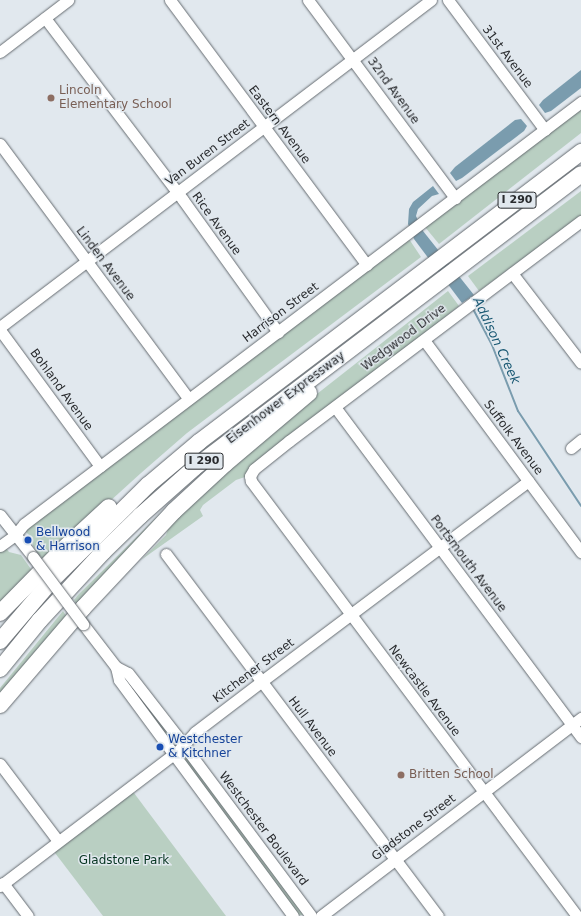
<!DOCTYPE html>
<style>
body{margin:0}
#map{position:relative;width:581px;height:916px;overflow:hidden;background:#e1e8ee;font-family:"DejaVu Sans",sans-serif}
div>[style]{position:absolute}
.green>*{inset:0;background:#b9cfc2}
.water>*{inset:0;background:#7a9cae}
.stream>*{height:2px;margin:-1px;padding:0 1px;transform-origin:1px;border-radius:1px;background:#7a9cae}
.roads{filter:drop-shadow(0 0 1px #666c71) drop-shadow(0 0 1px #666c71)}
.minor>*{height:11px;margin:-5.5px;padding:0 5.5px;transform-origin:5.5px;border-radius:5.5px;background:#fff}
.highway>*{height:16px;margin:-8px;padding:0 8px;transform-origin:8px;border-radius:8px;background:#fff}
.bridges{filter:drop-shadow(0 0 1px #666c71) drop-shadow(0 0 1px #666c71)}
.minor-bridge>*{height:11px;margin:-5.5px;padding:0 5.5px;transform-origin:5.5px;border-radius:5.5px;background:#fff}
.dots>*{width:11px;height:11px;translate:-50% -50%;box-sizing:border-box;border:2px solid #e1e8ee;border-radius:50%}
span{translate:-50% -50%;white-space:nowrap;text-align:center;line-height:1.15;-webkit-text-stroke:3px #e1e8ee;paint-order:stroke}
.shield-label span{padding:1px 3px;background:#e1e8ee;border:1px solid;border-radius:3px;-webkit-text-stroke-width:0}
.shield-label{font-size:11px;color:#292b2e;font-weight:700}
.street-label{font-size:12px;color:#292b2e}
.education-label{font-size:12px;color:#785e54}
.left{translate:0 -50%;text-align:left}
.transit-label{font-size:12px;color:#164399}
.park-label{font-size:12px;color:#053420}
.water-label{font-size:13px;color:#195873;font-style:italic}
</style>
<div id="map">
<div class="green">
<div style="clip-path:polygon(581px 107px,581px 133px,439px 244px,425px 227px)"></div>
<div style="clip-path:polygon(581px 191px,581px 216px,479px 291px,468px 276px)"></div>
<div style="clip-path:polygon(409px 239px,421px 257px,187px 433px,141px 473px,44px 561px,33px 546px,32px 538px,26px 532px,28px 527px)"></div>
<div style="clip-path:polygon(448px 291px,459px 306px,245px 477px,236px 480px,203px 505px,200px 510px,203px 516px,141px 560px,166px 535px,169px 526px,192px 503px,294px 412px)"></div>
<div style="clip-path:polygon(176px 498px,177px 499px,77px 605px,74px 600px,78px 595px)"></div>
<div style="clip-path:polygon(6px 548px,9px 552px,21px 555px,33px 572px,0 606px,0 552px)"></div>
<div style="clip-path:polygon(63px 611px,67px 617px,0 696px,0 688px)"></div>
<div style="clip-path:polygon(124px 675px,171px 737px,167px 739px,123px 676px)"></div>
<div style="clip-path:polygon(185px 756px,303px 914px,302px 915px,298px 915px,182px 758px)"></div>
<div style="clip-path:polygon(131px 789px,226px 916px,103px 916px,52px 849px)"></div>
</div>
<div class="water">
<div style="clip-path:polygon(581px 70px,581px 88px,551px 111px,545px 113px,539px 105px,543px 100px)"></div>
<div style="clip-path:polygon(521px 119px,527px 126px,524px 131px,462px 178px,456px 181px,450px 173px,455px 167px,515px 120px)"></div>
<div style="clip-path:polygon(433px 186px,439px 194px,432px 196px,418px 209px,416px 216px,423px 231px,474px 295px,462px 303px,414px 239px,408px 224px,409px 209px,413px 202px)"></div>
</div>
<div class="stream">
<div style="left:472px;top:307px;width:43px;rotate:62.2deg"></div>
<div style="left:492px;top:345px;width:71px;rotate:68.5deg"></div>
<div style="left:518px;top:411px;width:114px;rotate:56.4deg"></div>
</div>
<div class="roads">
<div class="minor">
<div style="left:170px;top:0;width:330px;rotate:53.4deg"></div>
<div style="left:308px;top:0;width:247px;rotate:53.4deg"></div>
<div style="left:448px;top:0;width:162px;rotate:53.3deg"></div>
<div style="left:45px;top:18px;width:228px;rotate:52.8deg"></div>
<div style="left:183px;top:200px;width:163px;rotate:54.3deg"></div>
<div style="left:0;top:52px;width:86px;rotate:-37.4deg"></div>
<div style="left:0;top:144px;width:317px;rotate:53.5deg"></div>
<div style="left:512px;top:273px;width:113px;rotate:52.5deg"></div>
<div style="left:0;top:327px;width:541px;rotate:-37.19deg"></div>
<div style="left:0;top:330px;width:169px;rotate:53.7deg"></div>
<div style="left:424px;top:340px;width:264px;rotate:53.5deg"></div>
<div style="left:335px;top:407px;width:412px;rotate:53.3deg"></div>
<div style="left:571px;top:448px;width:13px;rotate:-39deg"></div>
<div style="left:0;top:515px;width:53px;rotate:51.8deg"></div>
<div style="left:0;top:546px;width:19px;rotate:-36deg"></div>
<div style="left:15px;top:535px;width:14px;rotate:-51deg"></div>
<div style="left:24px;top:524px;width:699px;rotate:-37.15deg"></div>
<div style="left:166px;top:554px;width:453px;rotate:53.1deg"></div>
<div style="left:83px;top:624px;width:54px;rotate:52.5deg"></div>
<div style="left:116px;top:667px;width:13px;rotate:27deg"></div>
<div style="left:128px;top:673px;width:80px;rotate:52.1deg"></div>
<div style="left:177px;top:736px;width:224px;rotate:53.3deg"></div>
<div style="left:116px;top:667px;width:13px;rotate:77deg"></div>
<div style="left:119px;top:680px;width:293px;rotate:53.6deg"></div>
<div style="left:0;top:764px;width:96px;rotate:53deg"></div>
<div style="left:3px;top:883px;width:41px;rotate:52.9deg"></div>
<div style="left:0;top:886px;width:225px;rotate:-37.2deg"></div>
<div style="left:179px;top:750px;width:24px;rotate:-48deg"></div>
<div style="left:195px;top:732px;width:84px;rotate:-37.3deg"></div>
<div style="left:262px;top:681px;width:333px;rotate:-36.9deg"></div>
<div style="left:321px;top:916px;width:327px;rotate:-37.3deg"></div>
<div style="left:577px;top:916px;width:544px;rotate:-126.85deg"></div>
<div style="left:251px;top:481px;width:5px;rotate:-101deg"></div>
<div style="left:250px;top:476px;width:8px;rotate:-60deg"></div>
<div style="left:254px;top:469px;width:45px;rotate:-38.7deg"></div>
<div style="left:289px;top:441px;width:366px;rotate:-37deg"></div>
</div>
<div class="highway">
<div style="left:0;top:613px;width:83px;rotate:-45.5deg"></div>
<div style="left:58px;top:554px;width:69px;rotate:-42.7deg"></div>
<div style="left:0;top:641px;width:82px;rotate:-49.5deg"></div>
<div style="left:53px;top:579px;width:134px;rotate:-44.7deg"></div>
<div style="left:148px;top:485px;width:67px;rotate:-40.1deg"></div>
<div style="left:199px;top:442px;width:480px;rotate:-37.2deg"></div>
<div style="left:0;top:669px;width:63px;rotate:-50.8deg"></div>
<div style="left:40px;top:620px;width:93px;rotate:-47.2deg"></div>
<div style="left:103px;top:552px;width:52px;rotate:-44.2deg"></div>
<div style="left:140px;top:516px;width:72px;rotate:-41.6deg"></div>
<div style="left:194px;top:468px;width:486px;rotate:-37.2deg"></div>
<div style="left:0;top:705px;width:128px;rotate:-49.4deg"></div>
<div style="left:83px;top:608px;width:133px;rotate:-46.8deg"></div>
<div style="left:174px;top:511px;width:69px;rotate:-42.7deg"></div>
<div style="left:225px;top:464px;width:110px;rotate:-40.2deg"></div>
</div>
</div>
<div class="bridges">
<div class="minor-bridge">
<div style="left:33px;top:557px;width:84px;rotate:53.3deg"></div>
</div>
</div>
<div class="dots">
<div style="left:51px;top:98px;background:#8d6e63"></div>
<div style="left:28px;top:540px;background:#1a4fb4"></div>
<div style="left:160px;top:747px;background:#1a4fb4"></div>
<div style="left:401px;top:775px;background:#8d6e63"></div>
</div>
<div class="shield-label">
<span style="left:517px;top:200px">I 290</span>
<span style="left:204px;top:461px">I 290</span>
</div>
<div class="street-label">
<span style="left:507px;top:57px;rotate:53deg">31st Avenue</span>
<span style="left:393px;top:91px;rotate:54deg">32nd Avenue</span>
<span style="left:279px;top:125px;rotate:53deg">Eastern Avenue</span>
<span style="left:208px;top:153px;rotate:-37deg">Van Buren Street</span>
<span style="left:216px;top:224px;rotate:54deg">Rice Avenue</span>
<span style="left:105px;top:264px;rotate:53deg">Linden Avenue</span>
<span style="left:281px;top:313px;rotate:-37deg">Harrison Street</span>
<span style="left:404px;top:338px;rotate:-37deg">Wedgwood Drive</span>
<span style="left:61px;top:390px;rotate:54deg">Bohland Avenue</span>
<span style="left:286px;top:398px;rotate:-37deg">Eisenhower Expressway</span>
<span style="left:513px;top:438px;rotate:53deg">Suffolk Avenue</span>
<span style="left:468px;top:564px;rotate:53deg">Portsmouth Avenue</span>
<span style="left:254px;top:671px;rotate:-37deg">Kitchener Street</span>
<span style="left:424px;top:691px;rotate:53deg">Newcastle Avenue</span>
<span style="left:312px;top:727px;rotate:53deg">Hull Avenue</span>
<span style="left:414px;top:828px;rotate:-37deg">Gladstone Street</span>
<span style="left:263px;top:829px;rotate:53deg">Westchester Boulevard</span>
</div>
<div class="education-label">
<span class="left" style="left:59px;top:98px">Lincoln<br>Elementary School</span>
<span class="left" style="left:409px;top:775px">Britten School</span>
</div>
<div class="transit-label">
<span class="left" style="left:36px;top:540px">Bellwood<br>&amp; Harrison</span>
<span class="left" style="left:168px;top:747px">Westchester<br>&amp; Kitchner</span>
</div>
<div class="park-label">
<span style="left:124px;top:861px">Gladstone Park</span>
</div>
<div class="water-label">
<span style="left:496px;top:341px;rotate:65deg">Addison Creek</span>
</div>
</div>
